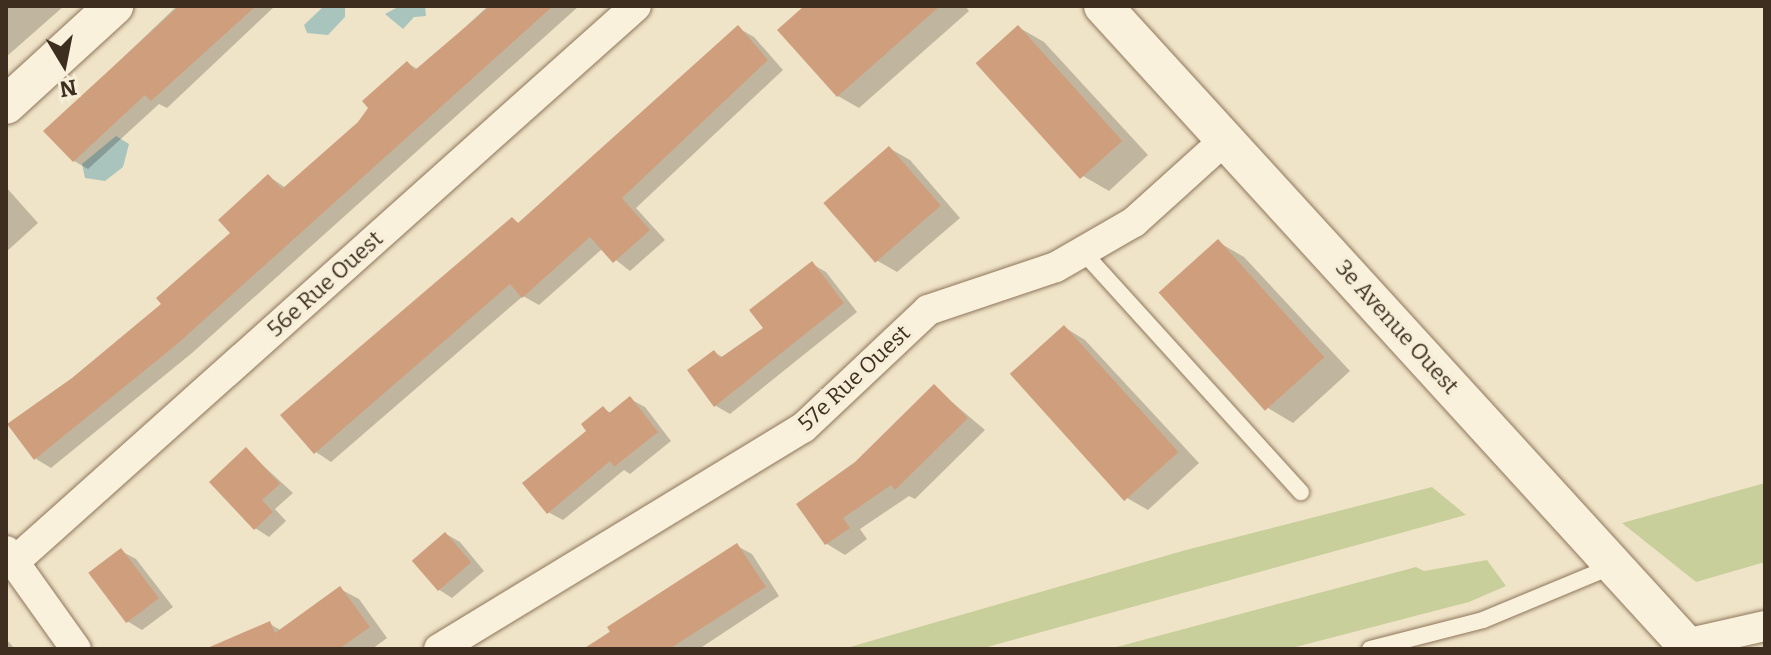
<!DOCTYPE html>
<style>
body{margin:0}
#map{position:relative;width:1771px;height:655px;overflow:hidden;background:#f0e4c8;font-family:Bitter,serif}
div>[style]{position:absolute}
.green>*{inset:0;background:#c9cf9b}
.water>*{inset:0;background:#a9c4bc}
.shadow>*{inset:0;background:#0003}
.building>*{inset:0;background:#cf9f7d;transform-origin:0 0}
.roads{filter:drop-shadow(0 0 2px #8d765c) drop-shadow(0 0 2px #8d765c)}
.service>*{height:16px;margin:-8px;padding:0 8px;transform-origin:8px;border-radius:8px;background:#faf1dc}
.minor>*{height:30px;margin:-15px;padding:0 15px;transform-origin:15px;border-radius:15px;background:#faf1dc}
.tertiary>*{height:38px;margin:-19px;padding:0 19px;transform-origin:19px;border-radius:19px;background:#faf1dc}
span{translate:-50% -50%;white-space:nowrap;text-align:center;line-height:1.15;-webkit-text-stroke:6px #f7eed8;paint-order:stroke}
.street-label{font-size:22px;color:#3d2e20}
.frame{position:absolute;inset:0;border:8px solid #3d2e20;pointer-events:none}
.north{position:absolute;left:24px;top:24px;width:80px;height:80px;-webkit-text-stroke:6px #f7eed8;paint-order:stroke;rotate:170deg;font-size:22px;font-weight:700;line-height:32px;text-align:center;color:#3d2e20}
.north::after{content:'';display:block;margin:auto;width:28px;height:36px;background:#3d2e20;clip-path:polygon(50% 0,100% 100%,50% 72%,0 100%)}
</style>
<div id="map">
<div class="green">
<div style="clip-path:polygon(1765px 483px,1765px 562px,1696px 582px,1622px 523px)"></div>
<div style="clip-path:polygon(1432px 487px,1466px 515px,980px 649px,843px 649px,1186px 550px)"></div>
<div style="clip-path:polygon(1487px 560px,1506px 586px,1469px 602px,1288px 649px,1109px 649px,1416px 567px,1424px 571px)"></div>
</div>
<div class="water">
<div style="clip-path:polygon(324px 6px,345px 6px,345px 17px,328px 35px,307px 33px,304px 25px)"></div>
<div style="clip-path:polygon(400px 6px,425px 6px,426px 16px,414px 17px,403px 29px,385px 14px)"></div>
<div style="clip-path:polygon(116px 136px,129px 144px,123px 167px,105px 181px,85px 178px,82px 164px)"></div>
</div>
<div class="shadow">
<div style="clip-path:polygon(6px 6px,64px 6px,6px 57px)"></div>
<div style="clip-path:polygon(177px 6px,275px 6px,167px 108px,159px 104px,88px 169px,74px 161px,46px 131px)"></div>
<div style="clip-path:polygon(488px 6px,579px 6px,192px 353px,51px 468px,36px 459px,73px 380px,163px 304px,233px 233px,268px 176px,286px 188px,360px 123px,407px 63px,419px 70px)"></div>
<div style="clip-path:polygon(807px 6px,965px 6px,969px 11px,859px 108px,838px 96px)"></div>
<div style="clip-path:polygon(1018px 27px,1044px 42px,1148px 155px,1109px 191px,1083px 176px,979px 63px)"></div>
<div style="clip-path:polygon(738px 28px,754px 37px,783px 70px,636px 208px,665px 240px,630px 271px,602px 249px,539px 305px,523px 296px,331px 462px,316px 452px,512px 219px,520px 224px)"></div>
<div style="clip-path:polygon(889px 148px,910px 160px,960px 218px,897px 272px,876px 260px)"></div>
<div style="clip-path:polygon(6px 187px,38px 223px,6px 252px)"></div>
<div style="clip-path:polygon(1218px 242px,1244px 257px,1350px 371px,1293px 423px,1268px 408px)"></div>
<div style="clip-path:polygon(812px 264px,826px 272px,857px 312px,730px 414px,716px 406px,690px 370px,714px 352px,724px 358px,766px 328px)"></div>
<div style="clip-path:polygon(1064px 327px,1085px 340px,1199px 463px,1148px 510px,1127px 498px)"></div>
<div style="clip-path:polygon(934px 387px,985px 430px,915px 499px,909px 496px,860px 529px,867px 539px,845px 555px,827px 544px,799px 504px,856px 464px)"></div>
<div style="clip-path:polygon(630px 399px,645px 407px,671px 441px,630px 474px,624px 470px,563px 520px,548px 512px,604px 409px,611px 413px)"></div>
<div style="clip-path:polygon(246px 450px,293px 493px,275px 509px,286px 521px,269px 537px,255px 528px)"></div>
<div style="clip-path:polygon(446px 534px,460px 542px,484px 571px,452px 598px,438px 589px)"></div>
<div style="clip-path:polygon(737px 546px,752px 554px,779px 596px,699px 649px,584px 649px)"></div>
<div style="clip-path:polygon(121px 551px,136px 559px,173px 607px,142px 630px,127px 621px)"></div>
<div style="clip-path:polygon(340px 589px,359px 599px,387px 638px,372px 649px,207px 649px,270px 624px,282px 631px)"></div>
<div style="clip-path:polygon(6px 639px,15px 649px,6px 649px)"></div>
</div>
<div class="building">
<div style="clip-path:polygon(179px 6px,256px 6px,151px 101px,145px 95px,73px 162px,43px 131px)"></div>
<div style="clip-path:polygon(490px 6px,553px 6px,176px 345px,34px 460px,7px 424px,72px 378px,161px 304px,156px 298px,230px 233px,218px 220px,268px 174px,282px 189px,358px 122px,368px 108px,362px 101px,407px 61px,415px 70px)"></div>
<div style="clip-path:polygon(804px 6px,940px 6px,837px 97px,777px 30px)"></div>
<div style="clip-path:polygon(738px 25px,768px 60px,622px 198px,650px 230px,613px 263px,590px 237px,522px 298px,510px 284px,314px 454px,280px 415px,512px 217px,518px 223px)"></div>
<div style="left:1018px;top:25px;width:156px;height:57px;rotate:48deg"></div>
<div style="left:889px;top:146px;width:79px;height:87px;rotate:49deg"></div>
<div style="left:1218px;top:239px;width:159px;height:80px;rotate:48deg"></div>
<div style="clip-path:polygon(812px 261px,844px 303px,714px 407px,687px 370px,714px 350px,720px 358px,763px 328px,749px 310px)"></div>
<div style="left:1064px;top:325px;width:171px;height:73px;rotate:48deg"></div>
<div style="clip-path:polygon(934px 384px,968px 418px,895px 490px,891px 485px,843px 518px,850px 528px,825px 545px,796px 504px,855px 462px)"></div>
<div style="clip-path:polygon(630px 396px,658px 432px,614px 467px,610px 461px,547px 514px,522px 483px,586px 431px,581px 424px,603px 406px,609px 413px)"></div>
<div style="clip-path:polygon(246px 447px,280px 484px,262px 500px,273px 512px,254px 530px,209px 482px)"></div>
<div style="left:445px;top:532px;width:40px;height:44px;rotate:49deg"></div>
<div style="clip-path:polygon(737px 543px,766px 587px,669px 649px,583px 649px,610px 632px,607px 627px)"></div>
<div style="left:121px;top:548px;width:63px;height:41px;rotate:53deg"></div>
<div style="clip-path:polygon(340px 586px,370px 627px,339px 649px,205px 649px,270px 621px,275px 633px)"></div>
</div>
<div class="roads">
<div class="service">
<div style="left:1084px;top:253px;width:323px;rotate:47.8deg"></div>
<div style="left:1370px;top:649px;width:117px;rotate:-14.4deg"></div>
<div style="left:1483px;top:620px;width:141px;rotate:-22.6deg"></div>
</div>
<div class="minor">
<div style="left:6px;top:551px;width:120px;rotate:54.5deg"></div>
<div style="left:14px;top:562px;width:834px;rotate:-41.79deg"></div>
<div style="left:1685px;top:644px;width:82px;rotate:-12.7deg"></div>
<div style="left:439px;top:649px;width:426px;rotate:-31.3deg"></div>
<div style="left:803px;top:428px;width:172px;rotate:-43.3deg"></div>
<div style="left:928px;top:310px;width:135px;rotate:-18.6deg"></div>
<div style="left:1056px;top:267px;width:90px;rotate:-30deg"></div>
<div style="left:1134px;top:222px;width:124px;rotate:-42.1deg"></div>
</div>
<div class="tertiary">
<div style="left:1103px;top:6px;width:871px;rotate:47.61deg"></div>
<div style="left:6px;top:105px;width:147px;rotate:-42.5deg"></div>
</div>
</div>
<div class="street-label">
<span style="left:325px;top:284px;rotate:-42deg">56e Rue Ouest</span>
<span style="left:1397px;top:327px;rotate:48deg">3e Avenue Ouest</span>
<span style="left:854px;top:378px;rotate:-43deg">57e Rue Ouest</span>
</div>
<div class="frame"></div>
<div class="north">N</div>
</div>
